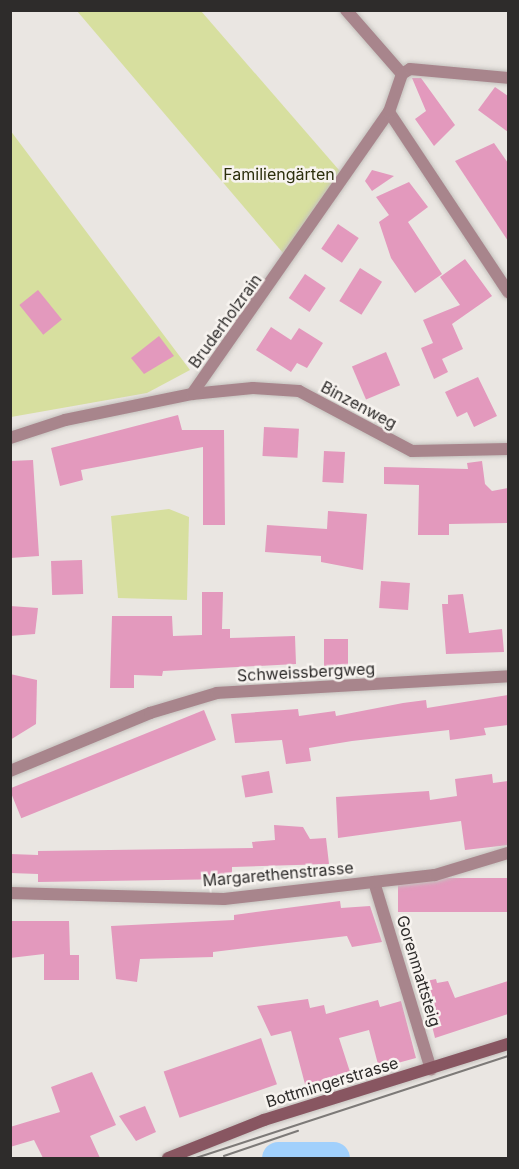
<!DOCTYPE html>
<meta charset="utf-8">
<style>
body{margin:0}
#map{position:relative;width:519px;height:1169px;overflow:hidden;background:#eae6e2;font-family:Inter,sans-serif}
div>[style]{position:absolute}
.green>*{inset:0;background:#d7df9f}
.river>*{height:33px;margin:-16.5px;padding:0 16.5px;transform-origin:16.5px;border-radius:16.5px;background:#a1d0fc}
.building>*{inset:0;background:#e399bd;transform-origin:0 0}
.roads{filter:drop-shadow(0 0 2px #c4c1bd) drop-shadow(0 0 2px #c4c1bd)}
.street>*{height:12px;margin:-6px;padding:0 6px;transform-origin:6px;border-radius:6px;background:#a8858c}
.secondary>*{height:12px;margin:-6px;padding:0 6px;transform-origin:6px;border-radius:6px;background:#885661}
.tram>*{height:1.5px;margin:-0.75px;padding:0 0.75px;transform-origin:0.75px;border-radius:0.75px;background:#7d7a78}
span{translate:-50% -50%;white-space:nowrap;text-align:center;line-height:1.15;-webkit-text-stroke:5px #f7f3ef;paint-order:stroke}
.park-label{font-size:16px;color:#2c2f0d}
.street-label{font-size:16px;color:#2e2c2b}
.frame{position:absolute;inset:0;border:12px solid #2e2c2b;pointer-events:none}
</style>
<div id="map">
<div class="green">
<div style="clip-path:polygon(77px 11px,201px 11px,345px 177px,289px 260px)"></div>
<div style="clip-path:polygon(10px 130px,190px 370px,147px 393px,11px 417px)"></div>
<div style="clip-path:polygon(169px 509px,189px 517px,187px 600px,118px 598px,111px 516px)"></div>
</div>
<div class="river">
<div style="left:278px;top:1158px;width:55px"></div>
</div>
<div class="building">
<div style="clip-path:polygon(412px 78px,421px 78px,455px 125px,434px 146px,415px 119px,426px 111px)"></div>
<div style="clip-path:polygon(495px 87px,508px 96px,508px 132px,478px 110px)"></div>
<div style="clip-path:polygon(494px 143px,508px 163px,508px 241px,455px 161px)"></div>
<div style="clip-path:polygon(372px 170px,394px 176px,372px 191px,365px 181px)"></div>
<div style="clip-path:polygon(409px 182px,428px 207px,408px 222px,442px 274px,415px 293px,391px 258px,379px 222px,389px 215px,376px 197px)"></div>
<div style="left:338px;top:224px;width:25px;height:30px;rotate:34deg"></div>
<div style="clip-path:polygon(465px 259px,492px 296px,452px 324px,463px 349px,442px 359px,448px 372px,434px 379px,421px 348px,433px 343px,423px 320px,460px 305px,440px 277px)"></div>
<div style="left:360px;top:268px;width:26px;height:39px;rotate:32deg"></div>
<div style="left:305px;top:274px;width:25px;height:29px;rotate:34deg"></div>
<div style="left:38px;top:290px;width:38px;height:24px;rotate:51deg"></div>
<div style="clip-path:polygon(271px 327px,291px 340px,299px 328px,323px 343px,307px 368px,297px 363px,291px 372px,256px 350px)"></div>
<div style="clip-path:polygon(159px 336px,174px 356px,144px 374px,131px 358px)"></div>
<div style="left:386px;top:352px;width:36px;height:37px;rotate:67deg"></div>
<div style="clip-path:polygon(478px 377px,497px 416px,474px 427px,467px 412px,457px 417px,445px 392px)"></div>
<div style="clip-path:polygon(178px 415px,182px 430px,224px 430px,225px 525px,203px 525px,203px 447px,81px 470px,83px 480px,60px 486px,51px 448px)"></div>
<div style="left:264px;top:427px;width:35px;height:29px;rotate:3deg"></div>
<div style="left:324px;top:451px;width:21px;height:31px;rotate:3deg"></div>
<div style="clip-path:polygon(33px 460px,39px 556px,10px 558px,10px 461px)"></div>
<div style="clip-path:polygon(482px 461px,485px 484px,492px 491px,508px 488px,508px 523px,449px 524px,449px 535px,418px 535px,419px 485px,384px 484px,384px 467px,468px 469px,467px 463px)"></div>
<div style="clip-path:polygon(328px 511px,367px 514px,363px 570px,321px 562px,321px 556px,265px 552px,267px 525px,327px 529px)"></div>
<div style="left:82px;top:560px;width:34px;height:31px;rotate:88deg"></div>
<div style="left:381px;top:581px;width:29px;height:27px;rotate:4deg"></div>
<div style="clip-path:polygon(202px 592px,223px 592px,222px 629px,230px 629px,230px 638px,295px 636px,296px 664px,163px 671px,162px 676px,134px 675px,134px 688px,110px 688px,112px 616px,172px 616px,173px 636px,202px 635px)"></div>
<div style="clip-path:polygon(463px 594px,469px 633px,502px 629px,504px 652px,446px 654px,442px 604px,448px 604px,448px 595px)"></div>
<div style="clip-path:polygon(10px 606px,38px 608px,35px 634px,10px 636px)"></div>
<div style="left:324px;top:639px;width:24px;height:27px"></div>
<div style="clip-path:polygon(10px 674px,37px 680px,36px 724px,10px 740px)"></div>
<div style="clip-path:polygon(508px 695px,508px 725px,484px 728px,486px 735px,450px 740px,449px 730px,352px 741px,309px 748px,311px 761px,286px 764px,282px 740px,235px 743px,231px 714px,298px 709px,299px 716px,335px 711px,336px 716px,403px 703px,426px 700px,427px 708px)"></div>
<div style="left:204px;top:710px;width:32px;height:210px;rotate:68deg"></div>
<div style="left:269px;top:771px;width:22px;height:28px;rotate:80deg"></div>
<div style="clip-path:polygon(492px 774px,493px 783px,508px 781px,508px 845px,465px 850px,461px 821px,338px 838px,336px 797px,429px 791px,430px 800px,457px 796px,455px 779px)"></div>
<div style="clip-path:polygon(274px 825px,303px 827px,310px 839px,326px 838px,329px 864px,232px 867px,232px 879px,38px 882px,38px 874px,10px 873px,10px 854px,38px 855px,38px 851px,253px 848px,252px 842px,275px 840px)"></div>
<div style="left:508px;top:878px;width:34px;height:110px;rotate:90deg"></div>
<div style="clip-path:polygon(340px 901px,341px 908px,370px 906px,382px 942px,352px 947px,347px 936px,213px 952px,213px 957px,140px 959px,137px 982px,116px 979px,111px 926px,234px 920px,234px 915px)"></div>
<div style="clip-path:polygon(10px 921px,69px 921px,70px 955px,79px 955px,79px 980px,44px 980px,44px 954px,10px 958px)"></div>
<div style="clip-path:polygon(436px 979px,437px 983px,448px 981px,455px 998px,508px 981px,508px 1014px,435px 1038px,421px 982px)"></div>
<div style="clip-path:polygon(308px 999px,310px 1008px,324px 1005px,326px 1014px,378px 1000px,380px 1007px,401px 1001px,416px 1058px,379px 1068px,369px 1030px,339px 1038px,351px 1075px,306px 1088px,291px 1031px,271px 1036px,257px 1006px)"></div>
<div style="left:261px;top:1038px;width:49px;height:103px;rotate:71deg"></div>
<div style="clip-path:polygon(92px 1072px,116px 1125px,90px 1136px,100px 1158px,43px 1158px,34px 1140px,10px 1147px,10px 1127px,60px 1112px,51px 1087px)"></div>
<div style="clip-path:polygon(145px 1106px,156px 1132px,136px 1141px,119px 1116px)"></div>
</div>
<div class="roads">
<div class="street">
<div style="left:346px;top:10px;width:85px;rotate:48.8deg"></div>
<div style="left:402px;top:74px;width:9px;rotate:-32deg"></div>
<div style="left:410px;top:69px;width:98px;rotate:5.2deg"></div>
<div style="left:389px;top:112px;width:216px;rotate:56.5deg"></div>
<div style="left:192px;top:394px;width:61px;rotate:-5.6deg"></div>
<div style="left:253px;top:388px;width:46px;rotate:3.7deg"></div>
<div style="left:299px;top:391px;width:128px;rotate:28deg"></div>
<div style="left:412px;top:451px;width:96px;rotate:-1.2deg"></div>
<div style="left:10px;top:438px;width:58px;rotate:-18.1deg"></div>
<div style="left:65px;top:420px;width:130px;rotate:-11.6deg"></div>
<div style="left:192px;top:394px;width:344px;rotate:-55.1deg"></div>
<div style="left:389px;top:112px;width:40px;rotate:-71.1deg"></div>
<div style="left:10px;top:771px;width:152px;rotate:-22.5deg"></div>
<div style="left:150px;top:713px;width:70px;rotate:-16.6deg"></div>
<div style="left:217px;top:693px;width:291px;rotate:-3.3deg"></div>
<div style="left:374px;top:882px;width:196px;rotate:73.1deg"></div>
<div style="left:10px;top:893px;width:214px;rotate:1.6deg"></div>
<div style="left:224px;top:899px;width:212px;rotate:-6.5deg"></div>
<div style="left:435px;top:875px;width:76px;rotate:-16.8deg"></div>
</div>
<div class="secondary">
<div style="left:168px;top:1158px;width:103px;rotate:-21.6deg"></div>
<div style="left:264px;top:1120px;width:256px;rotate:-17.3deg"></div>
</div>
</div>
<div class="tram">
<div style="left:224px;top:1156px;width:78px;rotate:-18.7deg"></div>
<div style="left:196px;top:1158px;width:328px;rotate:-18.1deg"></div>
</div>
<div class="park-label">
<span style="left:279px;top:174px">Familiengärten</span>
</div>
<div class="street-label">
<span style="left:225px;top:321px;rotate:-54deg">Bruderholzrain</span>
<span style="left:359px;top:405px;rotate:28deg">Binzenweg</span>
<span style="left:306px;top:672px;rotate:-3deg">Schweissbergweg</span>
<span style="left:278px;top:874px;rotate:-5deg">Margarethenstrasse</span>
<span style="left:419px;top:971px;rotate:73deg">Gorenmattsteig</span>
<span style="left:332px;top:1082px;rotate:-17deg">Bottmingerstrasse</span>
</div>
<div class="frame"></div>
</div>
